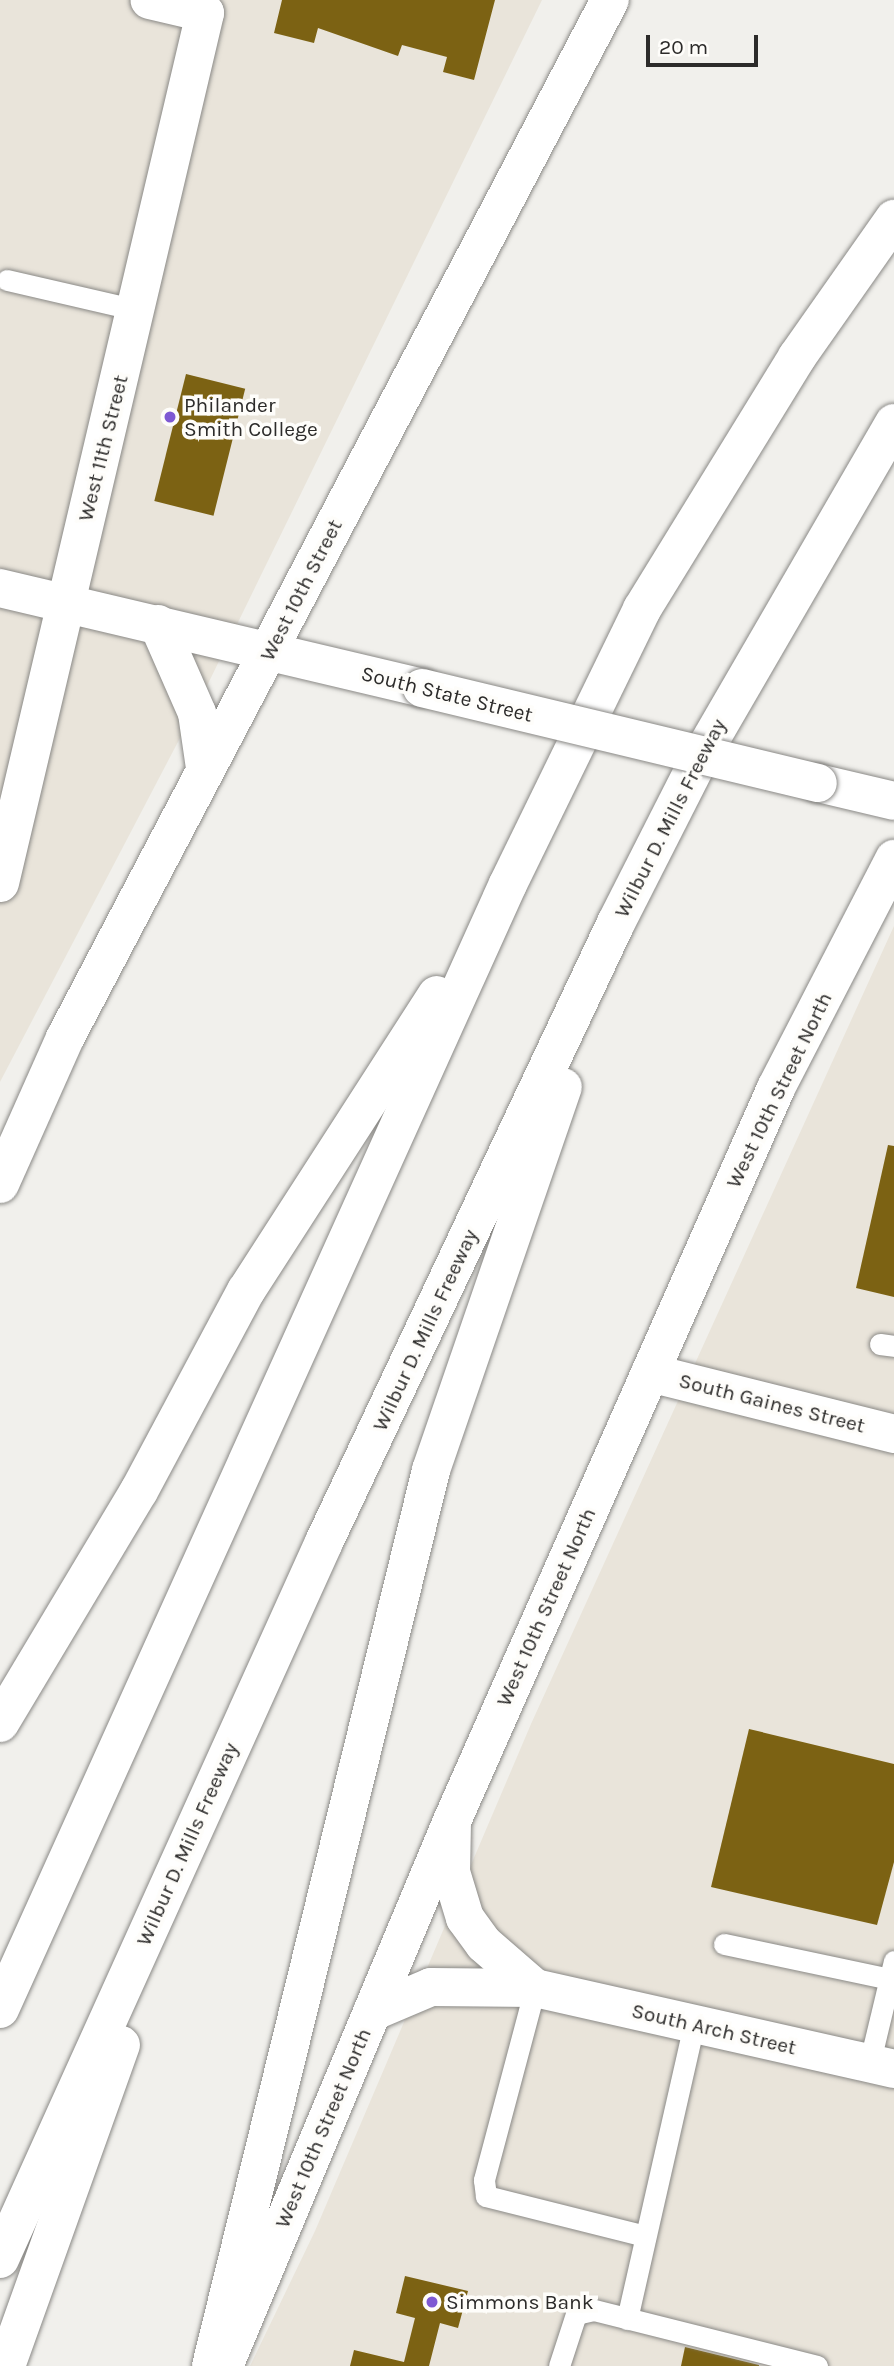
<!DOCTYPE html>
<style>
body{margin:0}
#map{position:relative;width:894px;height:2366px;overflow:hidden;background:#f1f0ec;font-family:Karla,sans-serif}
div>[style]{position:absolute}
.built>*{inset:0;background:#e9e4da}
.building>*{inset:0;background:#7c6213;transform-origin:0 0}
.roads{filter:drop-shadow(0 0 2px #8a8986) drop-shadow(0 0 2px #8a8986)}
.service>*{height:21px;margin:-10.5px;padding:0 10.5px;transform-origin:10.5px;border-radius:10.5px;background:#fff}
.minor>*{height:38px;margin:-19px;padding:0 19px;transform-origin:19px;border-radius:19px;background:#fff}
.tertiary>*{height:38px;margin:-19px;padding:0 19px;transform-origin:19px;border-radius:19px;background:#fff}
.secondary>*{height:38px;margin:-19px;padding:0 19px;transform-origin:19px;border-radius:19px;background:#fff}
.motorway>*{height:38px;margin:-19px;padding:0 19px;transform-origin:19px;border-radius:19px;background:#fff}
.bridges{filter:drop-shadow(0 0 2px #8a8986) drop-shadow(0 0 2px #8a8986)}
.minor-bridge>*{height:38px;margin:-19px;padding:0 19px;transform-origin:19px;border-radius:19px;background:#fff}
.dots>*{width:19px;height:19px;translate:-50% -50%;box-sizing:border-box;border:4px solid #fefdfa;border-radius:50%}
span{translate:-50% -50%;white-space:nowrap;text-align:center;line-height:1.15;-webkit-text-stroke:7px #fefdfa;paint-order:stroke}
.poi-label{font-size:21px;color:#2c2b2a}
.left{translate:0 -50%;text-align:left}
.street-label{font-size:21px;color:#2c2b2a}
.scale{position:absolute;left:646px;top:35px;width:112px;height:32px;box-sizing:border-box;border:4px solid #2c2b2a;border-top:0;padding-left:9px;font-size:21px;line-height:24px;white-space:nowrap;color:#2c2b2a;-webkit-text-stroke:5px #fefdfa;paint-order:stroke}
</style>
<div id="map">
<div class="built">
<div style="clip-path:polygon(0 0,542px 0,202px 696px,0 1082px)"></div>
<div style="clip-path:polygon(894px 926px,894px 2366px,250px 2366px,315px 2231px,531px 1724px)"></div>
</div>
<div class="building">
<div style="clip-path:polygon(282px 0,495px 0,474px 80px,443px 72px,447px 57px,402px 45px,398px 56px,318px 28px,314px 43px,274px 33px)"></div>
<div style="left:186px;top:374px;width:61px;height:131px;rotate:14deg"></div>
<div style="clip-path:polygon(888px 1145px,894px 1146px,894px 1297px,856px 1288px)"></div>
<div style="clip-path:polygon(749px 1729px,894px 1764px,894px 1862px,877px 1925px,711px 1887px)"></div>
<div style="clip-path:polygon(405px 2276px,468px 2291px,458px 2328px,440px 2323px,429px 2366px,350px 2366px,354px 2350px,404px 2362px,415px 2318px,396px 2313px)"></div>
<div style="clip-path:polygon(685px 2347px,759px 2365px,759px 2366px,681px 2366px)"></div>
</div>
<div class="roads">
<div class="service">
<div style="left:7px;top:280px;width:133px;rotate:13deg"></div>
<div style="left:880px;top:1344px;width:14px;rotate:8deg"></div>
<div style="left:724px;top:1944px;width:170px;rotate:11.9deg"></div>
<div style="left:535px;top:1988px;width:199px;rotate:104.9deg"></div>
<div style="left:484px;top:2180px;width:16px;rotate:83deg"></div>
<div style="left:486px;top:2196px;width:164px;rotate:14.1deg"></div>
<div style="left:869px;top:2065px;width:107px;rotate:-76.5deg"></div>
<div style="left:627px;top:2319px;width:303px;rotate:-77.2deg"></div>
<div style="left:559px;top:2366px;width:55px;rotate:-71.9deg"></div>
<div style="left:576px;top:2314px;width:18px;rotate:-13deg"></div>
<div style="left:594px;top:2310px;width:230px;rotate:14.1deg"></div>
</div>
<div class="minor">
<div style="left:0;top:588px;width:434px;rotate:13.3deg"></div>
<div style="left:818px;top:783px;width:78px;rotate:13.3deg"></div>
<div style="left:0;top:883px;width:894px;rotate:-76.74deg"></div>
<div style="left:205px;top:13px;width:57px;rotate:-166.9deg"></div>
<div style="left:452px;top:1822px;width:50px;rotate:91.1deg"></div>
<div style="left:451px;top:1872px;width:48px;rotate:73.1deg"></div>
<div style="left:465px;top:1918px;width:32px;rotate:54deg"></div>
<div style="left:484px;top:1944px;width:67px;rotate:40.8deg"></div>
<div style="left:372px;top:2012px;width:64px;rotate:-23deg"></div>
<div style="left:431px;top:1987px;width:104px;rotate:0.6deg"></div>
<div style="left:535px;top:1988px;width:368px;rotate:12.7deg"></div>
</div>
<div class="tertiary">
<div style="left:650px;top:1373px;width:252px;rotate:14deg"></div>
</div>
<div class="secondary">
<div style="left:158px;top:624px;width:97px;rotate:66.3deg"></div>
<div style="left:197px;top:713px;width:56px;rotate:81.7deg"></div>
<div style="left:0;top:1184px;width:160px;rotate:-66deg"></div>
<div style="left:65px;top:1038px;width:1172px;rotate:-62.3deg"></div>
<div style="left:224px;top:2366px;width:591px;rotate:-67.3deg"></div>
<div style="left:452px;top:1821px;width:801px;rotate:-66.15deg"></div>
<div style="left:776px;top:1088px;width:258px;rotate:-62.7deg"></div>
</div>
<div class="motorway">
<div style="left:0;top:1723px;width:270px;rotate:-59.1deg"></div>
<div style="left:139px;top:1491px;width:227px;rotate:-61.9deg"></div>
<div style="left:246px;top:1291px;width:352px;rotate:-57.2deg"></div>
<div style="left:0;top:2009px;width:1234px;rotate:-65.7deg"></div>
<div style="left:508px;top:884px;width:306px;rotate:-64deg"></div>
<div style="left:642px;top:609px;width:296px;rotate:-58.4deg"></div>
<div style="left:797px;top:357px;width:169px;rotate:-54.9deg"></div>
<div style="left:0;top:2259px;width:787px;rotate:-65.68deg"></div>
<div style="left:324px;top:1542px;width:684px;rotate:-64.75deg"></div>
<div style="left:616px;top:923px;width:179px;rotate:-63.1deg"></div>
<div style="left:697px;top:763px;width:393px;rotate:-59.9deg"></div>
<div style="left:6px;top:2366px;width:341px;rotate:-70.3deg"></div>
<div style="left:211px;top:2366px;width:923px;rotate:-76.2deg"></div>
<div style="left:431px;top:1470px;width:405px;rotate:-71deg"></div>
</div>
</div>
<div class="bridges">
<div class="minor-bridge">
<div style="left:422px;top:688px;width:407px;rotate:13.5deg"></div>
</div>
</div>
<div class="dots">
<div style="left:170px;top:417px;background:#7e59d3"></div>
<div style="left:432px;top:2302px;background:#7e59d3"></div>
</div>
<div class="poi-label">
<span class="left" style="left:184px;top:417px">Philander<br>Smith College</span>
<span class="left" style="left:446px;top:2302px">Simmons Bank</span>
</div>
<div class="street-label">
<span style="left:103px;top:448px;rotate:-76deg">West 11th Street</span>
<span style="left:301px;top:590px;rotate:-63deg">West 10th Street</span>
<span style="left:447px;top:694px;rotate:14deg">South State Street</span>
<span style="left:670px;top:818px;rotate:-63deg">Wilbur D. Mills Freeway</span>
<span style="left:779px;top:1090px;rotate:-64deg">West 10th Street North</span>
<span style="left:425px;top:1330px;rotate:-65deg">Wilbur D. Mills Freeway</span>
<span style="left:772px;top:1403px;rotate:14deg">South Gaines Street</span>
<span style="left:546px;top:1607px;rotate:-66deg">West 10th Street North</span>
<span style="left:187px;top:1844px;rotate:-66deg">Wilbur D. Mills Freeway</span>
<span style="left:714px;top:2029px;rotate:13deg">South Arch Street</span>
<span style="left:323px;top:2128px;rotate:-67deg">West 10th Street North</span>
</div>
<div class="scale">20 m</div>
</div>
